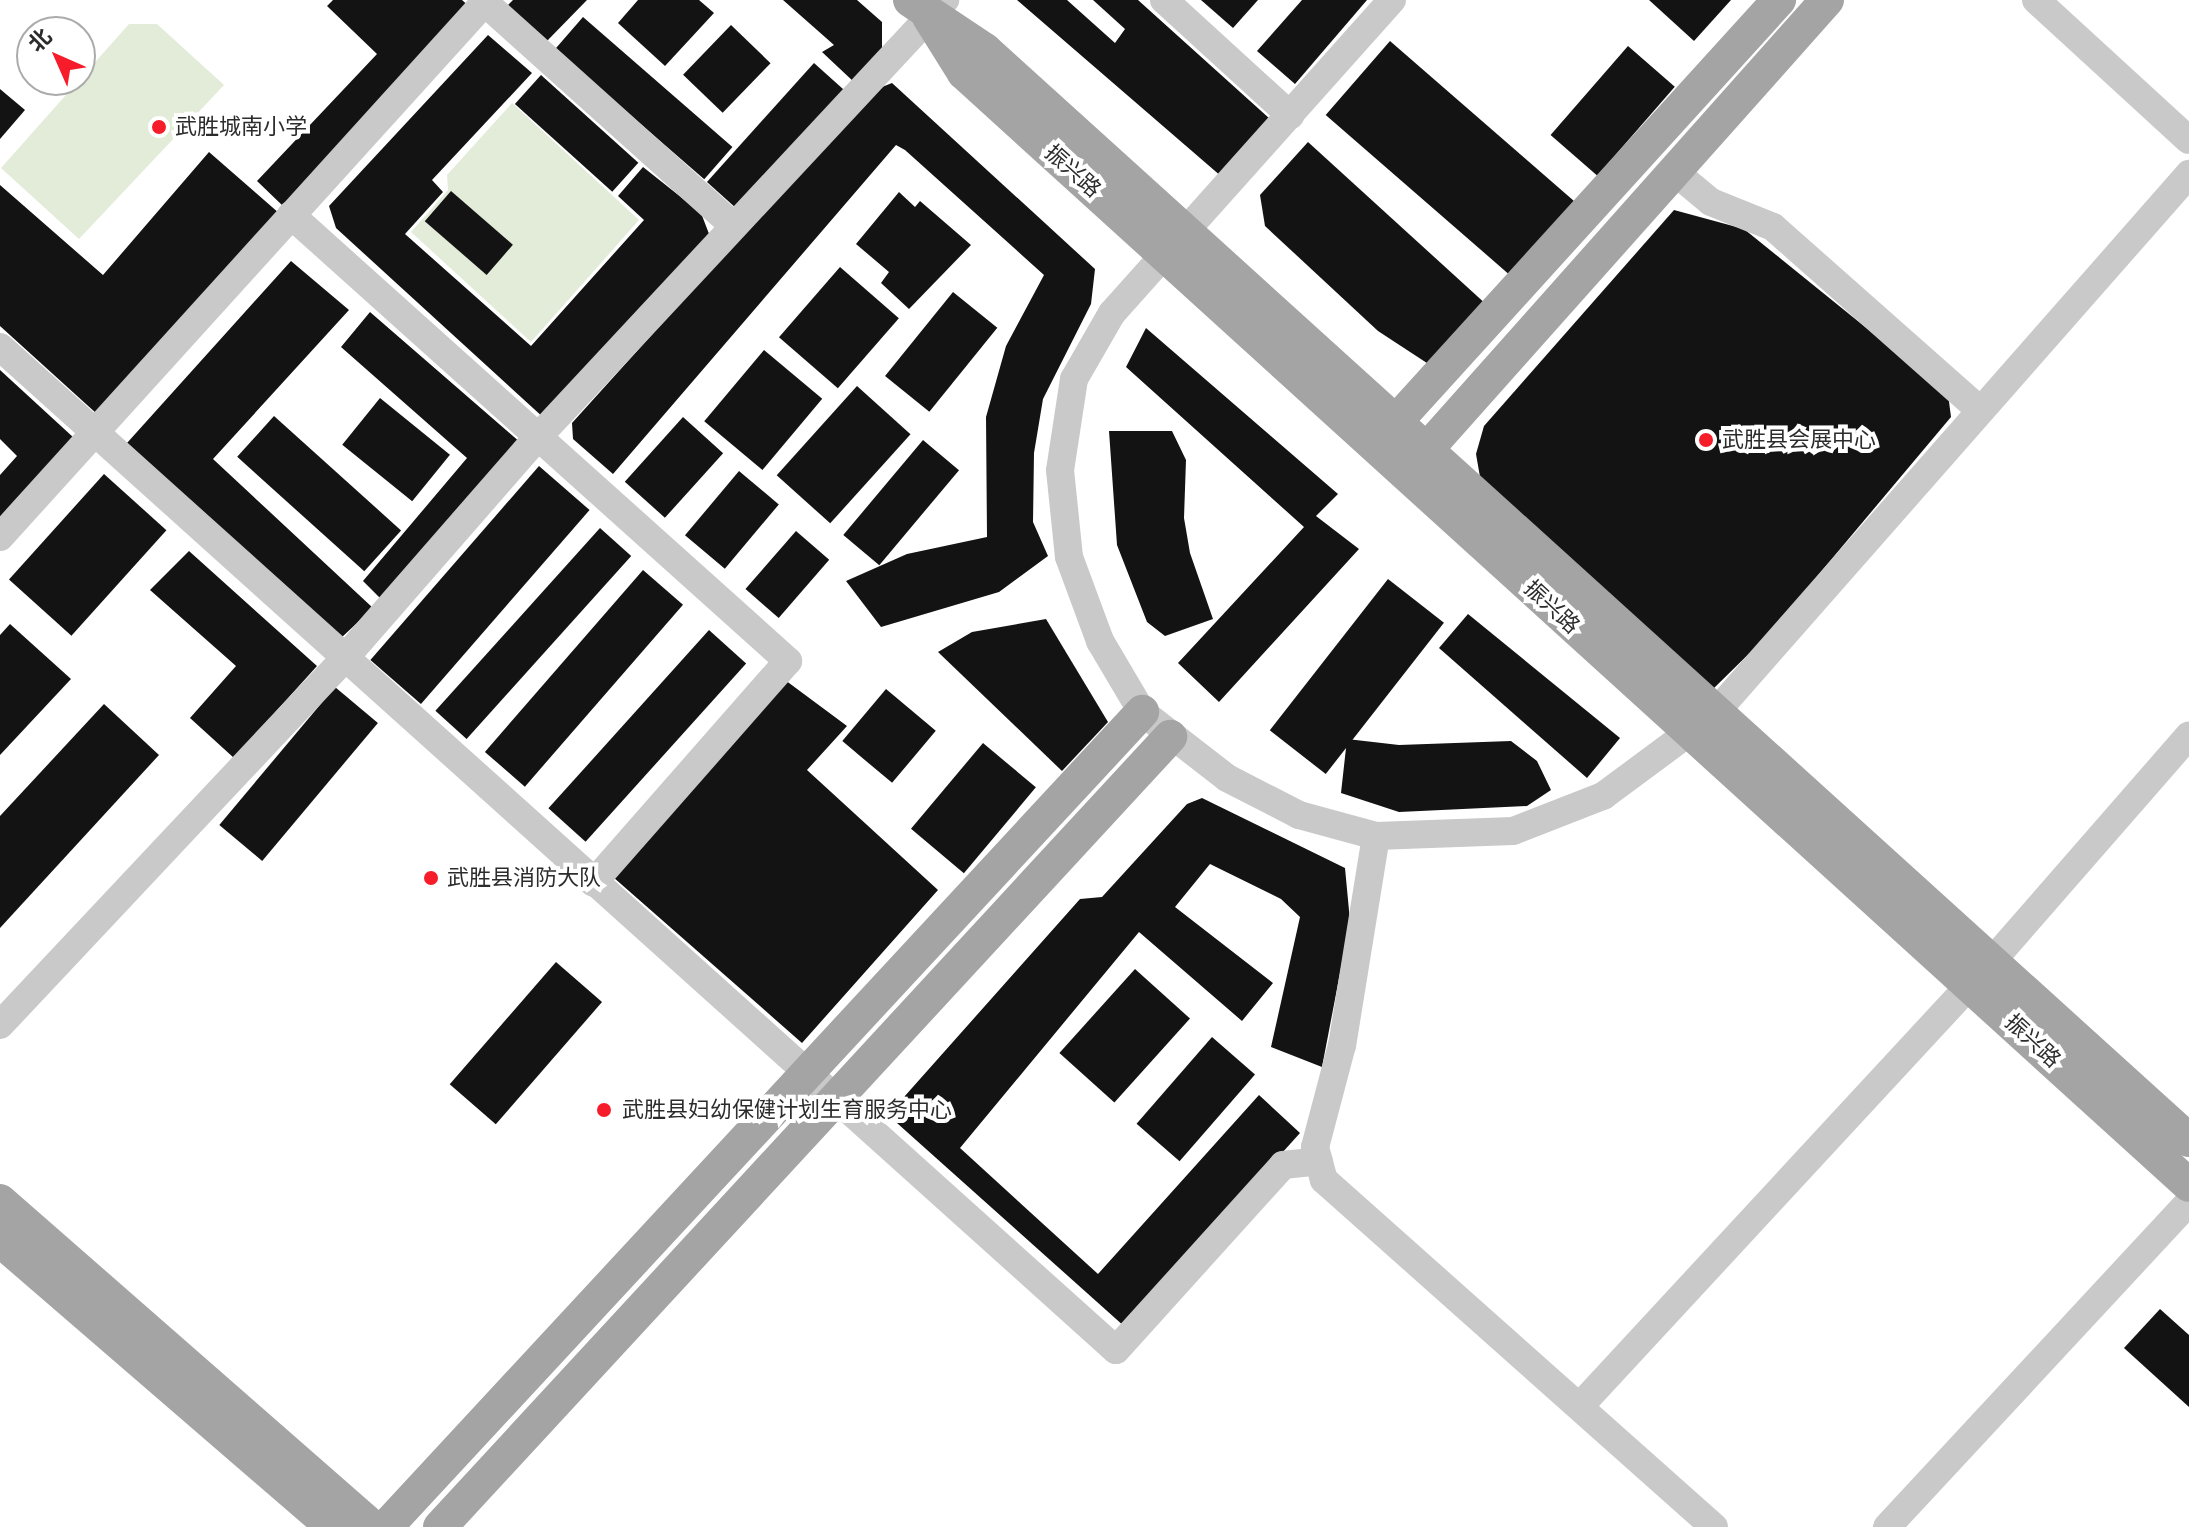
<!DOCTYPE html>
<meta charset="utf-8">
<style>
body{margin:0}
#map{position:relative;width:2189px;height:1527px;overflow:hidden;background:#fff;font-family:Arial,"Noto Sans SC",sans-serif}
div>[style]{position:absolute}
.green>*{inset:0;background:#e2ecd8}
.building>*{inset:0;background:#131313;transform-origin:0 0}
.minor>*{height:28px;margin:-14px;padding:0 14px;transform-origin:14px;border-radius:14px;background:#c9c9c9}
.major>*{height:34px;margin:-17px;padding:0 17px;transform-origin:17px;border-radius:17px;background:#a4a4a4}
.dots>*{width:22px;height:22px;translate:-50% -50%;box-sizing:border-box;border:4px solid #fff;border-radius:50%}
span{translate:-50% -50%;white-space:nowrap;text-align:center;line-height:1.15;-webkit-text-stroke:8px #fff;paint-order:stroke}
.poi-label{font-size:22px;color:#2c2c2c}
.left{translate:0 -50%;text-align:left}
.street-label{font-size:22px;color:#2c2c2c}
.north{position:absolute;left:16px;top:16px;width:80px;height:80px;box-sizing:border-box;background:#fff;border:2px solid #ababab;border-radius:50%;rotate:315deg;font-size:22px;font-weight:700;line-height:32px;text-align:center;color:#2c2c2c}
.north::after{content:'';display:block;margin:auto;width:28px;height:36px;background:#f61c29;clip-path:polygon(50% 0,100% 100%,50% 72%,0 100%)}
</style>
<div id="map">
<div class="green">
<div style="clip-path:polygon(129px 24px,157px 24px,224px 85px,79px 239px,1px 168px)"></div>
<div style="clip-path:polygon(512px 103px,639px 220px,531px 342px,411px 232px,448px 190px,447px 175px)"></div>
</div>
<div class="building">
<div style="clip-path:polygon(333px 0,462px 0,471px 8px,284px 207px,257px 181px,377px 54px,327px 6px)"></div>
<div style="clip-path:polygon(513px 0,587px 0,546px 42px,506px 7px)"></div>
<div style="clip-path:polygon(638px 0,699px 0,714px 13px,665px 66px,618px 23px)"></div>
<div style="clip-path:polygon(783px 0,857px 0,882px 22px,882px 57px,855px 83px,822px 52px,834px 45px)"></div>
<div style="clip-path:polygon(1017px 0,1067px 0,1115px 43px,1125px 29px,1093px 0,1138px 0,1270px 119px,1222px 177px)"></div>
<div style="clip-path:polygon(1201px 0,1258px 0,1233px 28px)"></div>
<div style="clip-path:polygon(1302px 0,1367px 0,1295px 84px,1257px 51px)"></div>
<div style="clip-path:polygon(1649px 0,1731px 0,1694px 41px)"></div>
<div style="left:583px;top:17px;width:198px;height:43px;rotate:41deg"></div>
<div style="left:731px;top:25px;width:55px;height:69px;rotate:44deg"></div>
<div style="clip-path:polygon(488px 35px,532px 73px,432px 180px,443px 192px,405px 234px,531px 346px,644px 220px,618px 196px,643px 167px,701px 213px,711px 239px,545px 419px,336px 228px,329px 206px)"></div>
<div style="left:1390px;top:41px;width:251px;height:98px;rotate:41deg"></div>
<div style="left:1628px;top:46px;width:62px;height:118px;rotate:41deg"></div>
<div style="left:814px;top:63px;width:42px;height:160px;rotate:42deg"></div>
<div style="left:541px;top:75px;width:131px;height:39px;rotate:42deg"></div>
<div style="clip-path:polygon(892px 83px,1095px 269px,1091px 304px,1043px 399px,1034px 453px,1033px 522px,1048px 556px,999px 592px,881px 627px,846px 581px,907px 554px,987px 537px,986px 417px,1006px 346px,1044px 275px,905px 150px,896px 145px,613px 474px,573px 439px,572px 423px,872px 91px)"></div>
<div style="clip-path:polygon(0 89px,25px 110px,0 139px)"></div>
<div style="clip-path:polygon(1308px 142px,1488px 306px,1433px 367px,1378px 331px,1265px 226px,1260px 195px)"></div>
<div style="clip-path:polygon(209px 152px,280px 214px,97px 414px,0 326px,0 185px,103px 275px)"></div>
<div style="left:451px;top:191px;width:82px;height:40px;rotate:41deg"></div>
<div style="clip-path:polygon(899px 192px,915px 207px,920px 201px,971px 245px,909px 309px,881px 283px,889px 272px,856px 244px)"></div>
<div style="clip-path:polygon(1674px 210px,1744px 229px,1948px 394px,1951px 417px,1767px 636px,1712px 690px,1480px 477px,1476px 454px,1484px 426px)"></div>
<div style="clip-path:polygon(291px 261px,349px 310px,213px 459px,373px 608px,341px 638px,127px 443px)"></div>
<div style="left:840px;top:267px;width:78px;height:93px;rotate:41deg"></div>
<div style="left:953px;top:292px;width:57px;height:108px;rotate:39deg"></div>
<div style="clip-path:polygon(370px 312px,521px 443px,382px 600px,363px 581px,467px 458px,341px 347px)"></div>
<div style="clip-path:polygon(1146px 328px,1338px 494px,1316px 516px,1359px 549px,1219px 702px,1178px 663px,1304px 527px,1126px 367px)"></div>
<div style="left:764px;top:350px;width:76px;height:93px;rotate:40deg"></div>
<div style="clip-path:polygon(0 370px,74px 438px,0 523px,0 475px,17px 456px,0 439px)"></div>
<div style="left:857px;top:386px;width:72px;height:120px;rotate:42deg"></div>
<div style="left:380px;top:398px;width:90px;height:60px;rotate:39deg"></div>
<div style="left:274px;top:416px;width:171px;height:55px;rotate:42deg"></div>
<div style="left:683px;top:417px;width:54px;height:87px;rotate:42deg"></div>
<div style="clip-path:polygon(1109px 431px,1172px 431px,1186px 460px,1184px 518px,1190px 553px,1213px 619px,1165px 636px,1147px 622px,1117px 545px)"></div>
<div style="left:923px;top:440px;width:47px;height:124px;rotate:40deg"></div>
<div style="left:539px;top:466px;width:67px;height:257px;rotate:41deg"></div>
<div style="left:739px;top:471px;width:52px;height:84px;rotate:40deg"></div>
<div style="left:104px;top:474px;width:84px;height:142px;rotate:42deg"></div>
<div style="left:600px;top:528px;width:42px;height:246px;rotate:42deg"></div>
<div style="left:796px;top:531px;width:44px;height:77px;rotate:41deg"></div>
<div style="clip-path:polygon(189px 551px,317px 666px,234px 758px,190px 718px,236px 666px,150px 590px)"></div>
<div style="left:643px;top:570px;width:53px;height:241px;rotate:41deg"></div>
<div style="left:1388px;top:579px;width:71px;height:192px;rotate:38deg"></div>
<div style="clip-path:polygon(1468px 614px,1620px 738px,1587px 778px,1439px 648px)"></div>
<div style="clip-path:polygon(1046px 619px,1108px 722px,1062px 771px,938px 652px,972px 632px)"></div>
<div style="clip-path:polygon(10px 624px,71px 679px,0 755px,0 635px)"></div>
<div style="left:709px;top:630px;width:50px;height:240px;rotate:42deg"></div>
<div style="clip-path:polygon(785px 680px,847px 726px,807px 770px,938px 890px,802px 1043px,613px 877px)"></div>
<div style="left:335px;top:687px;width:56px;height:180px;rotate:40deg"></div>
<div style="left:886px;top:689px;width:65px;height:68px;rotate:40deg"></div>
<div style="clip-path:polygon(104px 704px,159px 755px,0 928px,0 816px)"></div>
<div style="clip-path:polygon(1347px 739px,1399px 745px,1511px 741px,1537px 761px,1551px 790px,1527px 806px,1399px 812px,1341px 793px)"></div>
<div style="left:983px;top:743px;width:69px;height:112px;rotate:40deg"></div>
<div style="clip-path:polygon(1202px 798px,1345px 868px,1350px 921px,1322px 1067px,1271px 1047px,1300px 917px,1281px 899px,1210px 864px,1175px 907px,1273px 983px,1242px 1021px,1139px 932px,960px 1148px,1098px 1274px,1259px 1095px,1300px 1133px,1125px 1327px,888px 1115px,1080px 899px,1102px 897px,1187px 804px)"></div>
<div style="left:556px;top:962px;width:61px;height:162px;rotate:41deg"></div>
<div style="left:1135px;top:969px;width:74px;height:113px;rotate:42deg"></div>
<div style="left:1212px;top:1037px;width:57px;height:115px;rotate:41deg"></div>
<div style="clip-path:polygon(2160px 1309px,2189px 1335px,2189px 1407px,2124px 1348px)"></div>
</div>
<div class="minor">
<div style="left:482px;top:0;width:337px;rotate:41.9deg"></div>
<div style="left:1164px;top:0;width:171px;rotate:42.4deg"></div>
<div style="left:1392px;top:0;width:420px;rotate:131.8deg"></div>
<div style="left:1112px;top:313px;width:76px;rotate:119.9deg"></div>
<div style="left:1074px;top:379px;width:92px;rotate:98.7deg"></div>
<div style="left:1060px;top:470px;width:87px;rotate:84.1deg"></div>
<div style="left:1069px;top:557px;width:90px;rotate:69.7deg"></div>
<div style="left:1100px;top:641px;width:82px;rotate:59.4deg"></div>
<div style="left:1142px;top:712px;width:108px;rotate:37.8deg"></div>
<div style="left:1227px;top:778px;width:81px;rotate:27.2deg"></div>
<div style="left:1299px;top:815px;width:80px;rotate:15.3deg"></div>
<div style="left:1376px;top:836px;width:137px;rotate:-2.1deg"></div>
<div style="left:1513px;top:831px;width:97px;rotate:-21.3deg"></div>
<div style="left:1603px;top:796px;width:139px;rotate:-36.5deg"></div>
<div style="left:1715px;top:713px;width:718px;rotate:-48.67deg"></div>
<div style="left:2036px;top:0;width:207px;rotate:42.5deg"></div>
<div style="left:1676px;top:173px;width:45px;rotate:39.6deg"></div>
<div style="left:1711px;top:202px;width:67px;rotate:22deg"></div>
<div style="left:1773px;top:227px;width:275px;rotate:41.5deg"></div>
<div style="left:291px;top:215px;width:668px;rotate:41.9deg"></div>
<div style="left:788px;top:661px;width:295px;rotate:131.3deg"></div>
<div style="left:0;top:347px;width:1500px;rotate:41.95deg"></div>
<div style="left:1116px;top:1350px;width:249px;rotate:-47.9deg"></div>
<div style="left:1283px;top:1165px;width:36px;rotate:-6deg"></div>
<div style="left:0;top:537px;width:725px;rotate:-47.8deg"></div>
<div style="left:1376px;top:836px;width:212px;rotate:99.2deg"></div>
<div style="left:1342px;top:1045px;width:106px;rotate:104.8deg"></div>
<div style="left:1315px;top:1147px;width:34px;rotate:75deg"></div>
<div style="left:1324px;top:1180px;width:522px;rotate:41.66deg"></div>
<div style="left:0;top:1025px;width:502px;rotate:-46.77deg"></div>
<div style="left:344px;top:659px;width:293px;rotate:-48.9deg"></div>
<div style="left:537px;top:438px;width:599px;rotate:-47.03deg"></div>
<div style="left:1580px;top:1406px;width:608px;rotate:-47.2deg"></div>
<div style="left:1993px;top:960px;width:298px;rotate:-48.9deg"></div>
<div style="left:1887px;top:1527px;width:444px;rotate:-47.1deg"></div>
</div>
<div class="major">
<div style="left:910px;top:0;width:90px;rotate:33.7deg"></div>
<div style="left:985px;top:50px;width:1624px;rotate:42.16deg"></div>
<div style="left:929px;top:17px;width:66px;rotate:58deg"></div>
<div style="left:964px;top:73px;width:1654px;rotate:42.23deg"></div>
<div style="left:1381px;top:438px;width:592px;rotate:-47.74deg"></div>
<div style="left:1412px;top:466px;width:624px;rotate:-48.31deg"></div>
<div style="left:0;top:1201px;width:495px;rotate:41.2deg"></div>
<div style="left:0;top:1240px;width:440px;rotate:40.8deg"></div>
<div style="left:386px;top:1527px;width:1112px;rotate:-47.15deg"></div>
<div style="left:440px;top:1527px;width:1076px;rotate:-47.26deg"></div>
</div>
<div class="dots">
<div style="left:159px;top:127px;background:#f61c29"></div>
<div style="left:1706px;top:440px;background:#f61c29"></div>
<div style="left:431px;top:878px;background:#f61c29"></div>
<div style="left:604px;top:1110px;background:#f61c29"></div>
</div>
<div class="poi-label">
<span class="left" style="left:175px;top:127px">武胜城南小学</span>
<span class="left" style="left:1722px;top:440px">武胜县会展中心</span>
<span class="left" style="left:447px;top:878px">武胜县消防大队</span>
<span class="left" style="left:622px;top:1110px">武胜县妇幼保健计划生育服务中心</span>
</div>
<div class="street-label">
<span style="left:1073px;top:171px;rotate:42deg">振兴路</span>
<span style="left:1552px;top:607px;rotate:43deg">振兴路</span>
<span style="left:2033px;top:1041px;rotate:43deg">振兴路</span>
</div>
<div class="north">北</div>
</div>
